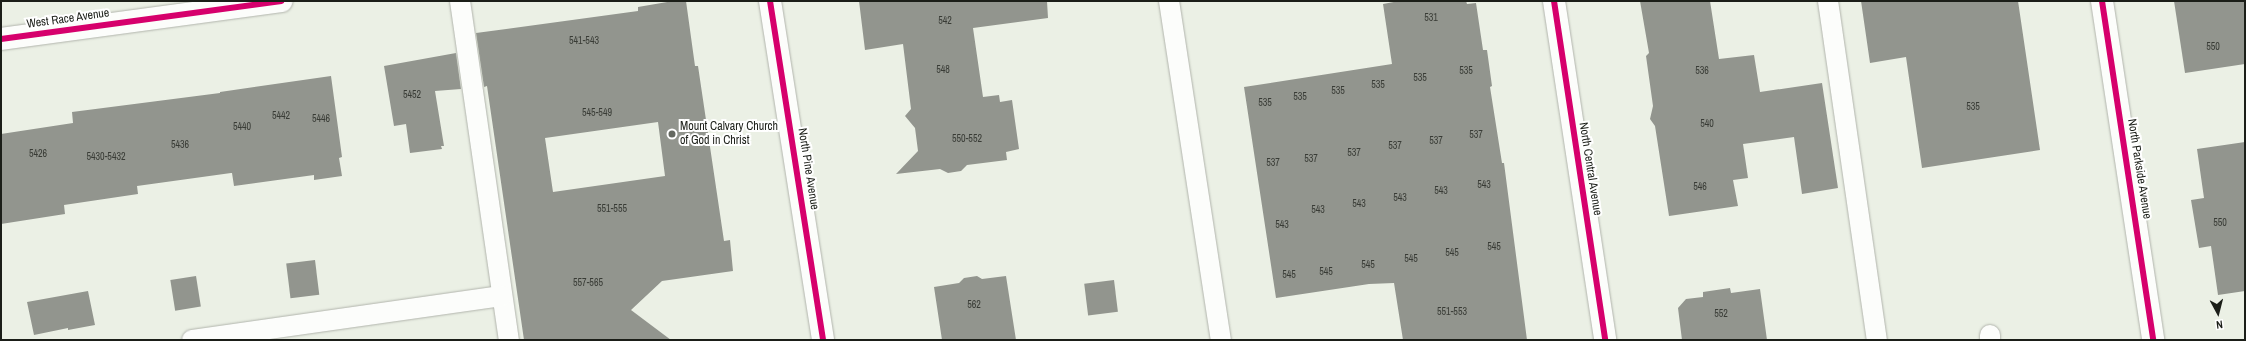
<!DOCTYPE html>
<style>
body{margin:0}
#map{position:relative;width:2246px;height:341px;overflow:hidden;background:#ebf0e5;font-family:"Archivo Narrow",sans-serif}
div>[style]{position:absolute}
.building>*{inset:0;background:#92958e;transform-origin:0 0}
.roads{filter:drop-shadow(0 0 1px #b1b4ac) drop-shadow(0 0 1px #b1b4ac)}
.service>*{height:20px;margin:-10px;padding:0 10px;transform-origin:10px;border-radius:10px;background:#fcfdfb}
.minor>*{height:22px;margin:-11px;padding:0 11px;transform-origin:11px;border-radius:11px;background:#fcfdfb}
.tertiary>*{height:22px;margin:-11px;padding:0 11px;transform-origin:11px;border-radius:11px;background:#fcfdfb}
.cycleway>*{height:6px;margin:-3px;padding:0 3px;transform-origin:3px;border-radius:3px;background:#d6006c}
.dots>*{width:11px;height:11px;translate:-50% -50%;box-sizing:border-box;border:2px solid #fff;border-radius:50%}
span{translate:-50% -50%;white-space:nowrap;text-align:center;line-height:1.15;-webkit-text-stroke:4px #fff;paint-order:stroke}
.number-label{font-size:10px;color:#393c36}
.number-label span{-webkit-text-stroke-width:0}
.street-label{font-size:12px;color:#1b1e18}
.poi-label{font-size:12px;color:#1b1e18}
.left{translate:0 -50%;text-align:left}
.frame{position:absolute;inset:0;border:2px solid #1b1e18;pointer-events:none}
.north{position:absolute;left:2198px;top:293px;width:40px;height:40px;-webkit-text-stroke:3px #fff;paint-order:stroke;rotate:173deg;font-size:11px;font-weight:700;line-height:16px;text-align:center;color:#1b1e18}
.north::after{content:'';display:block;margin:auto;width:14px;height:18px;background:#1b1e18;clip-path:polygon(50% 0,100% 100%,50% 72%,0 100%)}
</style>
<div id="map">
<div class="building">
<div style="clip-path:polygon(evenodd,673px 1px,686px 1px,695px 66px,698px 66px,724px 241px,730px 240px,733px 271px,662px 281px,631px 310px,671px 340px,524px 340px,487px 86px,484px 87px,476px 33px,638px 11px,638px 7px,673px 1px,658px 122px,665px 176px,553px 192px,545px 138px,658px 122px)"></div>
<div style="clip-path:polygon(859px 1px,1047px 1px,1048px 18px,973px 28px,983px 97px,999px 95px,1000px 102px,1012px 100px,1019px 149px,1006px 152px,1007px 160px,967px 165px,961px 171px,948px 173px,940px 169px,896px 174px,918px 151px,915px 128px,905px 116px,911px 109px,903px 44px,865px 50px)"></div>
<div style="clip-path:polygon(1399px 1px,1466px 1px,1467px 4px,1476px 3px,1483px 50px,1487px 50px,1492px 86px,1490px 87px,1502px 163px,1504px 163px,1527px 340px,1403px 340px,1394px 283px,1369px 284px,1276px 298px,1244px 87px,1392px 64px,1383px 4px)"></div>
<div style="clip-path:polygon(1640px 1px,1710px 1px,1719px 59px,1754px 55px,1760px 92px,1822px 83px,1838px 188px,1802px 194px,1794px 137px,1743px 144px,1748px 178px,1733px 180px,1738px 206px,1669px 216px,1655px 126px,1650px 119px,1653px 106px,1646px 56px,1649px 53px)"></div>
<div style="clip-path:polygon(1861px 1px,2018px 1px,2040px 150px,1922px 168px,1906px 57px,1870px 63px)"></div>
<div style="clip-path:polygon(2174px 1px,2245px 1px,2245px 64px,2185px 73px)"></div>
<div style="clip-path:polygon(456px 53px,461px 89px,435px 91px,444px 146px,441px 146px,442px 149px,410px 153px,406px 124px,394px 126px,384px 66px)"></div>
<div style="clip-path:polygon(331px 76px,342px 157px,339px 158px,342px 176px,314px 180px,314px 175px,234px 186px,232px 173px,231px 173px,137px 186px,138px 194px,64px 205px,65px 214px,1px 224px,1px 134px,73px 123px,72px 112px,220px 93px,220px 92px)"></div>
<div style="clip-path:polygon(2245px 142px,2245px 291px,2218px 295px,2211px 246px,2199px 248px,2191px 200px,2204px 198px,2197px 149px)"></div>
<div style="left:315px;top:260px;width:35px;height:29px;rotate:83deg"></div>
<div style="left:196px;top:276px;width:31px;height:26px;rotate:81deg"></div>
<div style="clip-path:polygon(977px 276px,982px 279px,1006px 276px,1016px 340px,942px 340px,934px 287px,959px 283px,964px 278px)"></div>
<div style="left:1114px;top:280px;width:32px;height:30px;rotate:83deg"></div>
<div style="clip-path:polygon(1730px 288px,1731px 293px,1760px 289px,1767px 340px,1682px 340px,1678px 308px,1686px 299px,1703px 297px,1703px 292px)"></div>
<div style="clip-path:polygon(88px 291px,95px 325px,68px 330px,68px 328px,34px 335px,27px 302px)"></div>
</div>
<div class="roads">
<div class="service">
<div style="left:460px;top:1px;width:343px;rotate:81.8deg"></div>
<div style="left:1169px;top:1px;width:343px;rotate:81.3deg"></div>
<div style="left:1828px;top:1px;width:343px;rotate:81.8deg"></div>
<div style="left:1990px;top:335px;width:5px;rotate:90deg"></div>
<div style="left:192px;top:340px;width:313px;rotate:-8.1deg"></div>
</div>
<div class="minor">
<div style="left:770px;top:1px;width:343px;rotate:81.1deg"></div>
<div style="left:2102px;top:1px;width:343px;rotate:81.4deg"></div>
<div style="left:1px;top:39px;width:283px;rotate:-7.7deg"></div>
</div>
<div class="tertiary">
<div style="left:1554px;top:1px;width:343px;rotate:81.4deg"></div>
</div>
</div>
<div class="cycleway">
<div style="left:770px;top:1px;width:343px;rotate:81.1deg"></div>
<div style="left:1554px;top:1px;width:343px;rotate:81.4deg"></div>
<div style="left:2102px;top:1px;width:343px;rotate:81.4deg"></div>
<div style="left:1px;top:39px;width:283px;rotate:-7.7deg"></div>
</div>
<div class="dots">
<div style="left:672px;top:134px;background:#646860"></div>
</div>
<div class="number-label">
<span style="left:1431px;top:18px">531</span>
<span style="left:945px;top:21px">542</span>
<span style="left:584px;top:41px">541-543</span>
<span style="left:2213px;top:47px">550</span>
<span style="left:943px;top:70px">548</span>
<span style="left:1466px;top:71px">535</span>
<span style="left:1702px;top:71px">536</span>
<span style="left:1420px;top:78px">535</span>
<span style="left:1378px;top:85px">535</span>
<span style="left:1338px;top:91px">535</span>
<span style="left:412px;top:95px">5452</span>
<span style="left:1300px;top:97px">535</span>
<span style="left:1265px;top:103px">535</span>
<span style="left:1973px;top:107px">535</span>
<span style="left:597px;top:113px">545-549</span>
<span style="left:281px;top:116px">5442</span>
<span style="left:321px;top:119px">5446</span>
<span style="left:1707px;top:124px">540</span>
<span style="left:242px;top:127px">5440</span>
<span style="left:1476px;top:135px">537</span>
<span style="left:967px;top:139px">550-552</span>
<span style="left:1436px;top:141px">537</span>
<span style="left:180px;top:145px">5436</span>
<span style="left:1395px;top:146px">537</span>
<span style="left:1354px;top:153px">537</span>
<span style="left:38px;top:154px">5426</span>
<span style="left:106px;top:157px">5430-5432</span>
<span style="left:1311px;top:159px">537</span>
<span style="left:1273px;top:163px">537</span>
<span style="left:1484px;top:185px">543</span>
<span style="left:1700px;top:187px">546</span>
<span style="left:1441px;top:191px">543</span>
<span style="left:1400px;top:198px">543</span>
<span style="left:1359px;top:204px">543</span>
<span style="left:612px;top:209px">551-555</span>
<span style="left:1318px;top:210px">543</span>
<span style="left:2220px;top:223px">550</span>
<span style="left:1282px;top:225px">543</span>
<span style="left:1494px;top:247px">545</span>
<span style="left:1452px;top:253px">545</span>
<span style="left:1411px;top:259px">545</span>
<span style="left:1368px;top:265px">545</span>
<span style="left:1326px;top:272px">545</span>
<span style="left:1289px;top:275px">545</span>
<span style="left:588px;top:283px">557-565</span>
<span style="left:974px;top:305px">562</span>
<span style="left:1452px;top:312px">551-553</span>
<span style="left:1721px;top:314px">552</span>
</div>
<div class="street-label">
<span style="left:68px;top:19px;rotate:-8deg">West Race Avenue</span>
<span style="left:808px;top:169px;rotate:81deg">North Pine Avenue</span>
<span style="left:1590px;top:169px;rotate:81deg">North Central Avenue</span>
<span style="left:2139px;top:169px;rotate:81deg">North Parkside Avenue</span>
</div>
<div class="poi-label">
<span class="left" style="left:680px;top:134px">Mount Calvary Church<br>of God in Christ</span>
</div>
<div class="frame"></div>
<div class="north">N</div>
</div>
